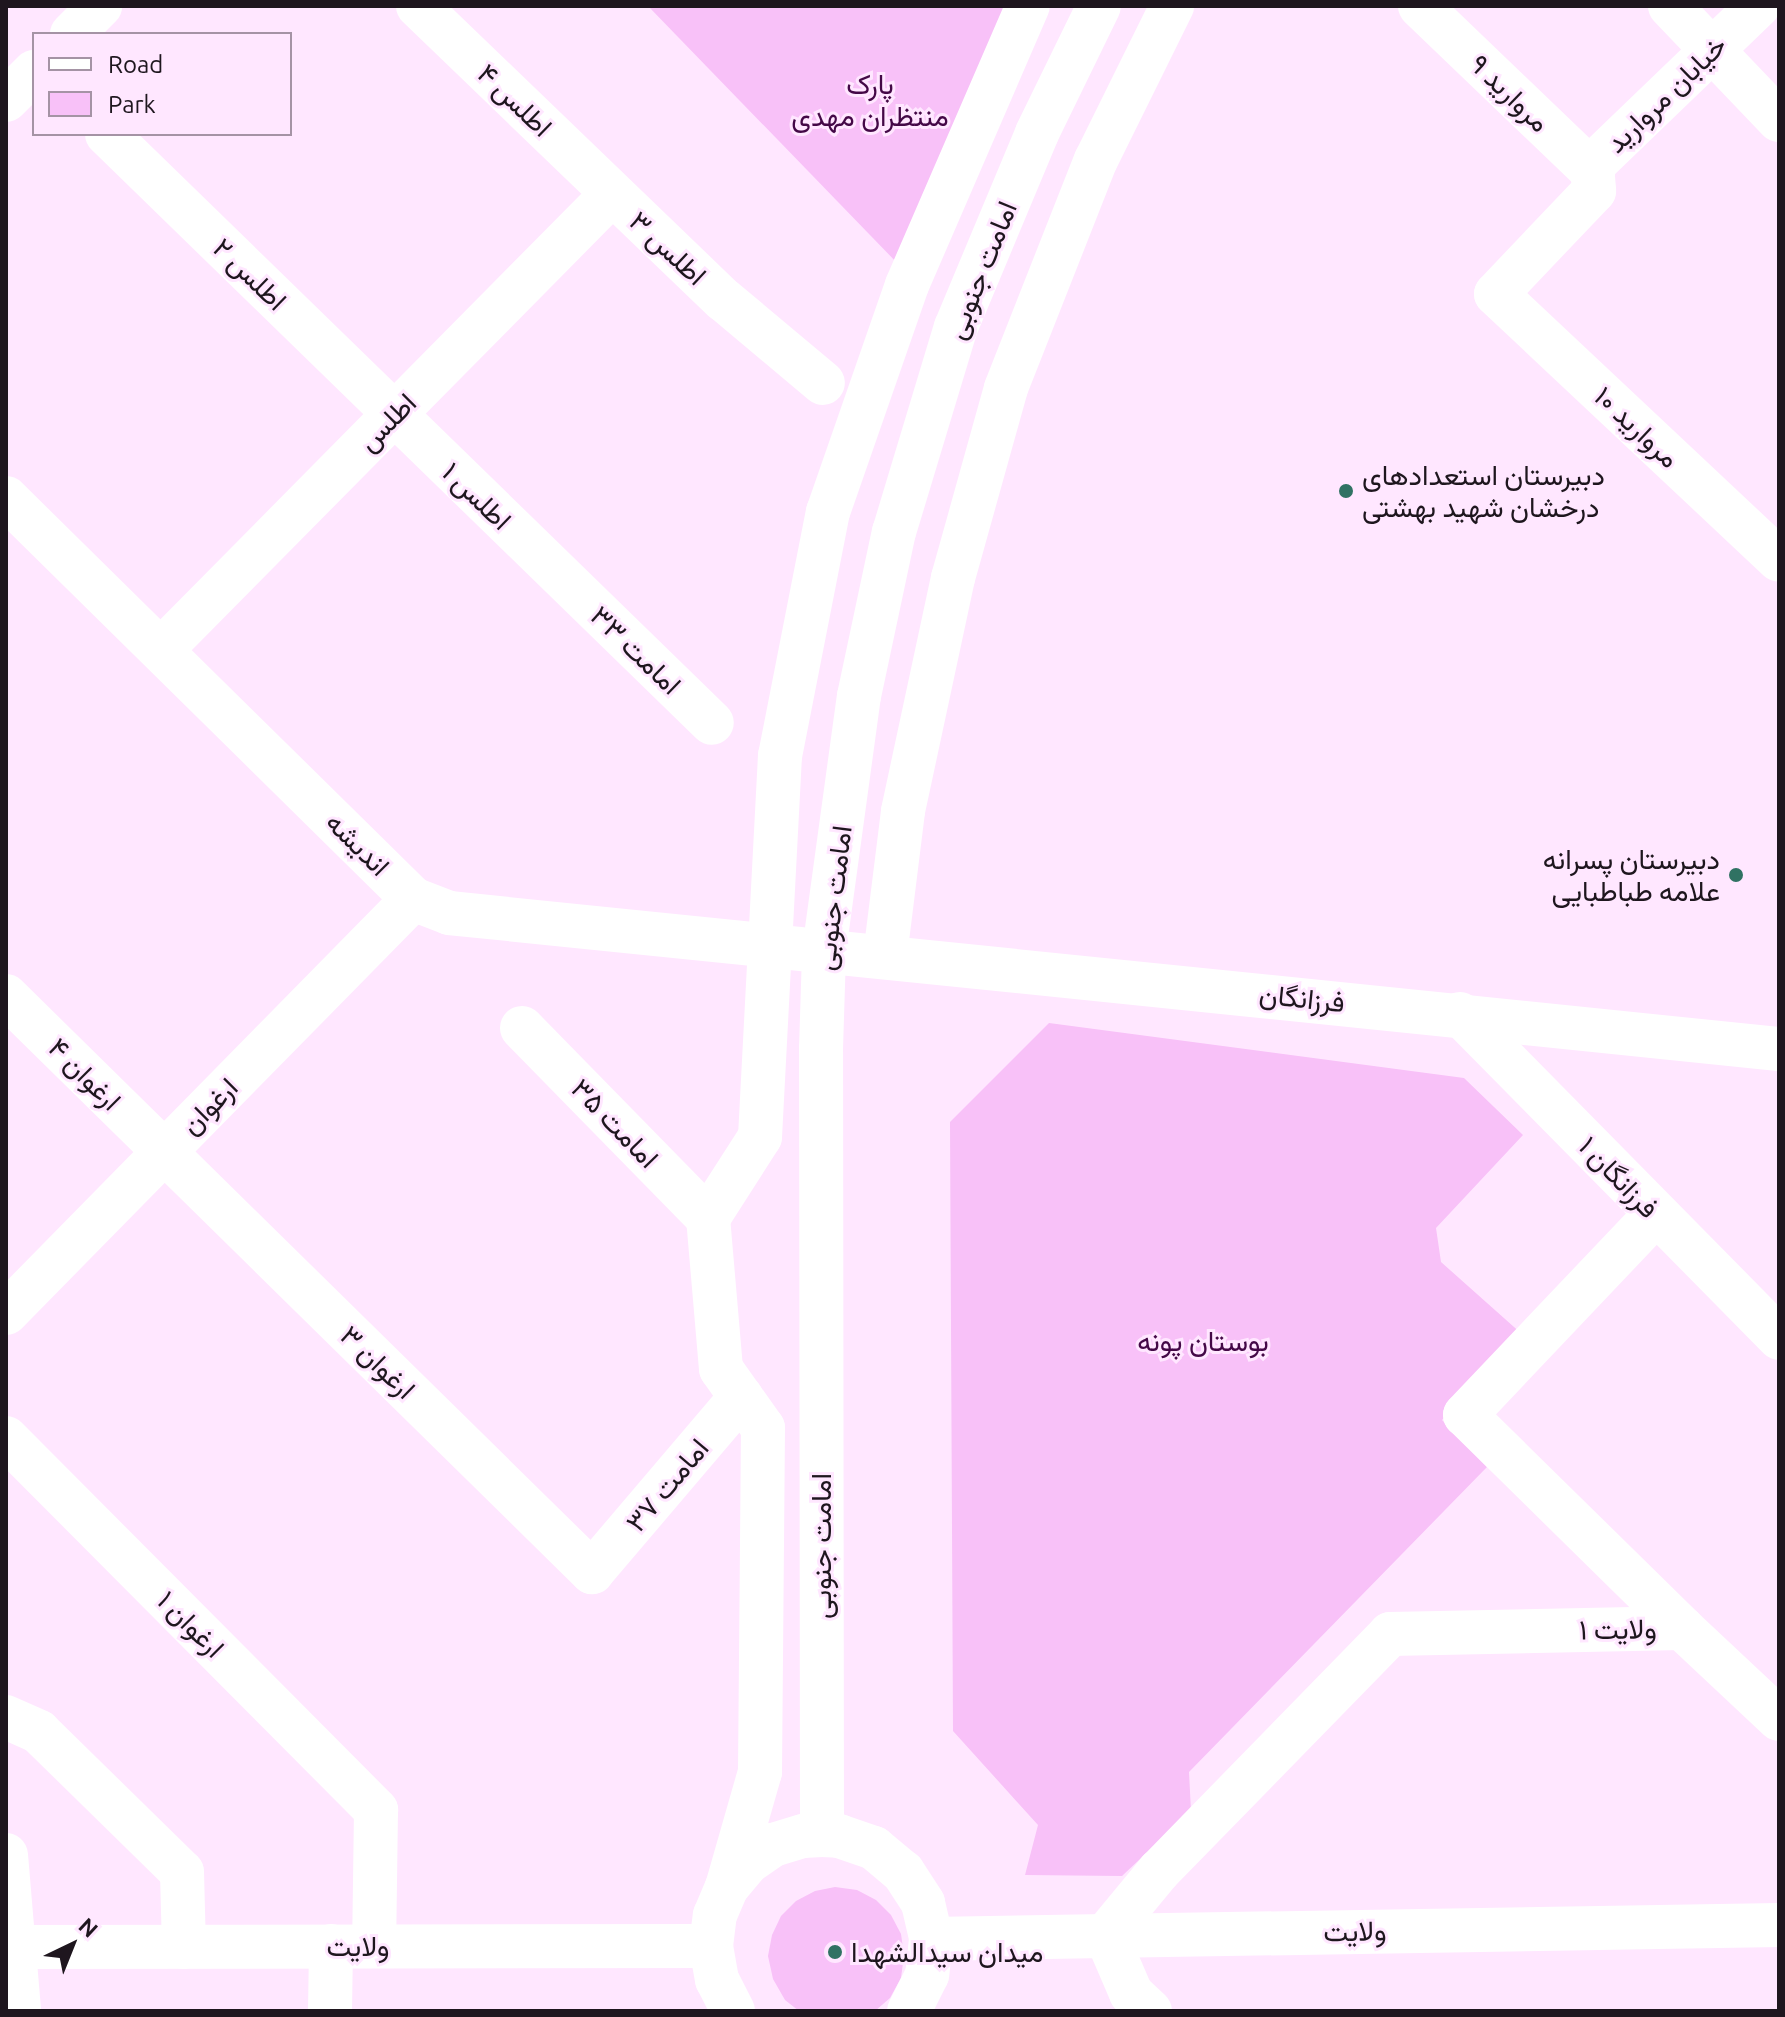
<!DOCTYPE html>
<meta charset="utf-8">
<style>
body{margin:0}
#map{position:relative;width:1785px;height:2017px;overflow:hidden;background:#ffe7ff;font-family:Ubuntu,Vazirmatn,sans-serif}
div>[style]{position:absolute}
.green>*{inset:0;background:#f8c1f8}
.minor>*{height:44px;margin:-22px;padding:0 22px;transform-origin:22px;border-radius:22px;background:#fff}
.major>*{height:44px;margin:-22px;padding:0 22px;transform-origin:22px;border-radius:22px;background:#fff}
.dots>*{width:22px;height:22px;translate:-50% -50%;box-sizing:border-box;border:4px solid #ffe7ff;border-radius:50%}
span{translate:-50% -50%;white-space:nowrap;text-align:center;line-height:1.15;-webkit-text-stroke:6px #ffe7ff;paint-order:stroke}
.park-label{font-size:28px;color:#440847}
.street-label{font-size:28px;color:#1e161e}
.poi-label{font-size:28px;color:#1e161e}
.left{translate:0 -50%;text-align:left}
.right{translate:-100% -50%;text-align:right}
.frame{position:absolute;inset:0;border:8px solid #1e161e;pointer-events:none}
.legend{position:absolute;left:32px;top:32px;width:260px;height:104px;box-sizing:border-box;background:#ffe7ff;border:2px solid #a593a5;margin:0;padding:10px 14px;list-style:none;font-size:24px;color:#1e161e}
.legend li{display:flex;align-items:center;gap:16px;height:40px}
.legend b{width:40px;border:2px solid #a593a5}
.north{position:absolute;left:32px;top:1905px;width:80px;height:80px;-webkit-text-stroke:6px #ffe7ff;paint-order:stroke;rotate:43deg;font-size:22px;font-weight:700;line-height:32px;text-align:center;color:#1e161e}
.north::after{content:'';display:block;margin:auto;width:28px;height:36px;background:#1e161e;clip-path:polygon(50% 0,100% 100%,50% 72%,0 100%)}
</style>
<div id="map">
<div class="green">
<div style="clip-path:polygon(648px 6px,1013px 6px,901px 267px)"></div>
<div style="clip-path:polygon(1049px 1023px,1464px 1078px,1523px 1135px,1436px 1228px,1441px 1262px,1523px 1335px,1442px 1420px,1487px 1467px,1189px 1772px,1191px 1811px,1122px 1876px,1025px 1875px,1038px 1825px,953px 1731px,950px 1122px)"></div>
<div style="clip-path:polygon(835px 1887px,857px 1890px,876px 1900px,891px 1915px,901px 1934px,904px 1955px,901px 1978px,890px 1998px,875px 2011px,799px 2011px,785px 2000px,773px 1979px,768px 1956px,772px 1935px,781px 1916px,796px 1901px,815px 1891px)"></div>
</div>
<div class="minor">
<div style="left:418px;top:6px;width:424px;rotate:43.9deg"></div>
<div style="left:724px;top:300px;width:129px;rotate:40deg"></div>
<div style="left:1420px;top:6px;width:240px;rotate:43.8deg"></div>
<div style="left:1670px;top:6px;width:158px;rotate:46.3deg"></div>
<div style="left:1758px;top:6px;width:231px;rotate:136.1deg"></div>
<div style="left:1592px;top:166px;width:25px;rotate:85deg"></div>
<div style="left:1594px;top:191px;width:142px;rotate:133.6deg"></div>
<div style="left:1496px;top:294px;width:388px;rotate:43.2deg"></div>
<div style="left:72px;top:34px;width:40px;rotate:-45deg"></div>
<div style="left:6px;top:100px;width:40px;rotate:-45deg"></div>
<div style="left:107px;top:134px;width:844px;rotate:44.23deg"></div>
<div style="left:6px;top:498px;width:571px;rotate:44.57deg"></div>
<div style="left:413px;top:899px;width:39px;rotate:21deg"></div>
<div style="left:449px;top:913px;width:1337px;rotate:5.84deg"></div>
<div style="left:162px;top:649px;width:639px;rotate:-45.32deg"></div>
<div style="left:885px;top:956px;width:146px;rotate:-82.9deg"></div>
<div style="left:903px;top:811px;width:238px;rotate:-77.9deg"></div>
<div style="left:953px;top:578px;width:197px;rotate:-74.4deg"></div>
<div style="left:1006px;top:388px;width:245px;rotate:-68.5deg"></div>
<div style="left:1096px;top:160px;width:172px;rotate:-63.7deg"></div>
<div style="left:6px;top:996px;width:822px;rotate:44.51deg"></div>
<div style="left:592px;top:1572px;width:230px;rotate:-49.6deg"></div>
<div style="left:1460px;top:1014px;width:455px;rotate:45.4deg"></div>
<div style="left:522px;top:1028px;width:266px;rotate:45.6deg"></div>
<div style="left:6px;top:1313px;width:581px;rotate:-45.49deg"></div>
<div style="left:6px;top:1438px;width:525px;rotate:45.15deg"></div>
<div style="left:376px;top:1810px;width:136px;rotate:90.8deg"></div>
<div style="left:1682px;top:1628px;width:133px;rotate:43.2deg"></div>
<div style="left:6px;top:1717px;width:36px;rotate:24deg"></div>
<div style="left:39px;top:1732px;width:200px;rotate:44.4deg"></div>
<div style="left:182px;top:1872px;width:75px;rotate:88.5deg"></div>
<div style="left:6px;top:1855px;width:157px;rotate:85.2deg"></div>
<div style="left:727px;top:1887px;width:120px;rotate:-74deg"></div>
<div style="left:760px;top:1772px;width:344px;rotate:-89.5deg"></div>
<div style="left:763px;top:1428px;width:72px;rotate:-125.4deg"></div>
<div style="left:721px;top:1369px;width:152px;rotate:-94.9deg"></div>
<div style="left:708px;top:1218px;width:96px;rotate:-57.3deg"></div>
<div style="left:760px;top:1137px;width:382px;rotate:-87deg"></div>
<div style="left:780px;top:756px;width:249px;rotate:-78.9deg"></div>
<div style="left:828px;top:512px;width:240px;rotate:-70.8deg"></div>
<div style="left:907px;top:285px;width:304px;rotate:-66.6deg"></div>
<div style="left:931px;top:1939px;width:848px;rotate:-0.95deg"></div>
<div style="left:6px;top:1947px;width:705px;rotate:-0.08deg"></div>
<div style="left:330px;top:2011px;width:65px;rotate:-89.1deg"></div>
<div style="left:1150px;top:2011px;width:26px;rotate:-137deg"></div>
<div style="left:1131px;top:1993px;width:63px;rotate:-113.3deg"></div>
<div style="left:1106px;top:1935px;width:83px;rotate:-50.4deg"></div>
<div style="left:1159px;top:1871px;width:331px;rotate:-45.7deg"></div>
<div style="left:1390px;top:1634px;width:292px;rotate:-1.2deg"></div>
<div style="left:1682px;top:1628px;width:304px;rotate:-135.5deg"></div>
<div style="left:1465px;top:1415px;width:276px;rotate:-46.5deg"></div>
</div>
<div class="major">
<div style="left:822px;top:1835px;width:786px;rotate:-90.07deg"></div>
<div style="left:821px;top:1049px;width:98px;rotate:-88.2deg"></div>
<div style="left:824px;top:951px;width:257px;rotate:-82.2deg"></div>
<div style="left:859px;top:696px;width:168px;rotate:-78deg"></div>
<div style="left:894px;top:532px;width:214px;rotate:-73.2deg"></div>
<div style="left:956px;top:327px;width:210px;rotate:-67.3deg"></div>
<div style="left:1037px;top:133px;width:141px;rotate:-64deg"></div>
<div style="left:733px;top:2011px;width:35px;rotate:-117deg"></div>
<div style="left:717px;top:1980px;width:35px;rotate:-100deg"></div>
<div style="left:711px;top:1946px;width:31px;rotate:-83deg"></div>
<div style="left:715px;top:1915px;width:30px;rotate:-67deg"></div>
<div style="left:727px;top:1887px;width:31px;rotate:-50deg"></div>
<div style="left:747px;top:1863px;width:32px;rotate:-35deg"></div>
<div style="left:773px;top:1845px;width:31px;rotate:-17deg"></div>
<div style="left:803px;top:1836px;width:19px;rotate:-3deg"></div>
<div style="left:822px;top:1835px;width:17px;rotate:3deg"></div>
<div style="left:839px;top:1836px;width:37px;rotate:19deg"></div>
<div style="left:874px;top:1848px;width:38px;rotate:40deg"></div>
<div style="left:903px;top:1872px;width:37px;rotate:57deg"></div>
<div style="left:923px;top:1903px;width:37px;rotate:77deg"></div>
<div style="left:931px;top:1939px;width:36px;rotate:96deg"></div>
<div style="left:927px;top:1975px;width:40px;rotate:116.6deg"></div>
</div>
<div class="dots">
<div style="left:1346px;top:491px;background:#307263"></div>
<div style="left:1736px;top:875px;background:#307263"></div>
<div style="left:835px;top:1952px;background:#307263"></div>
</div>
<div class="park-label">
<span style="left:870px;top:100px">پارک<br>منتظران مهدی</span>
<span style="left:1203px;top:1341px">بوستان پونه</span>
</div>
<div class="street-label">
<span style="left:1510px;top:93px;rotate:44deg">مروارید ۹</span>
<span style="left:1666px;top:94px;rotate:-44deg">خیابان مروارید</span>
<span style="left:515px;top:100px;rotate:44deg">اطلس ۴</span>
<span style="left:668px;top:248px;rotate:43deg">اطلس ۳</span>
<span style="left:981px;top:270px;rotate:-68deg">امامت جنوبی</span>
<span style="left:250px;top:274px;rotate:44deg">اطلس ۲</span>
<span style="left:387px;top:422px;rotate:-45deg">اطلس</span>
<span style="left:1637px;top:427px;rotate:43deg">مروارید ۱۰</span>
<span style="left:477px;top:496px;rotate:44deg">اطلس ۱</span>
<span style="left:636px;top:650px;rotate:44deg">امامت ۳۳</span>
<span style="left:358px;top:844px;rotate:45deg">اندیشه</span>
<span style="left:833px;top:898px;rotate:-83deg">امامت جنوبی</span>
<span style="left:1302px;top:998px;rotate:6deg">فرزانگان</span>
<span style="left:85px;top:1074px;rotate:45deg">ارغوان ۴</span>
<span style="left:209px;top:1106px;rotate:-45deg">ارغوان</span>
<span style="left:615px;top:1123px;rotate:46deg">امامت ۳۵</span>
<span style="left:1619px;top:1177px;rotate:46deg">فرزانگان ۱</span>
<span style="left:378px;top:1362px;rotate:44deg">ارغوان ۳</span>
<span style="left:667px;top:1485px;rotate:-50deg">امامت ۳۷</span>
<span style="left:821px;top:1546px;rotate:-90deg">امامت جنوبی</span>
<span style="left:191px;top:1624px;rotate:45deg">ارغوان ۱</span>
<span style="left:1618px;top:1629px;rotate:-1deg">ولایت ۱</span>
<span style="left:1355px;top:1931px;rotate:-1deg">ولایت</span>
<span style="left:358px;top:1946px">ولایت</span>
</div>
<div class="poi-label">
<span class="left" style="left:1362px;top:491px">دبیرستان استعدادهای<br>درخشان شهید بهشتی</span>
<span class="right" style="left:1720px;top:875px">دبیرستان پسرانه<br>علامه طباطبایی</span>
<span class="left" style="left:851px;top:1952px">میدان سیدالشهدا</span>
</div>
<div class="frame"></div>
<ul class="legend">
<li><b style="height:10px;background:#fff"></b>Road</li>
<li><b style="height:22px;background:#f8c1f8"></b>Park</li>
</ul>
<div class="north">N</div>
</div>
